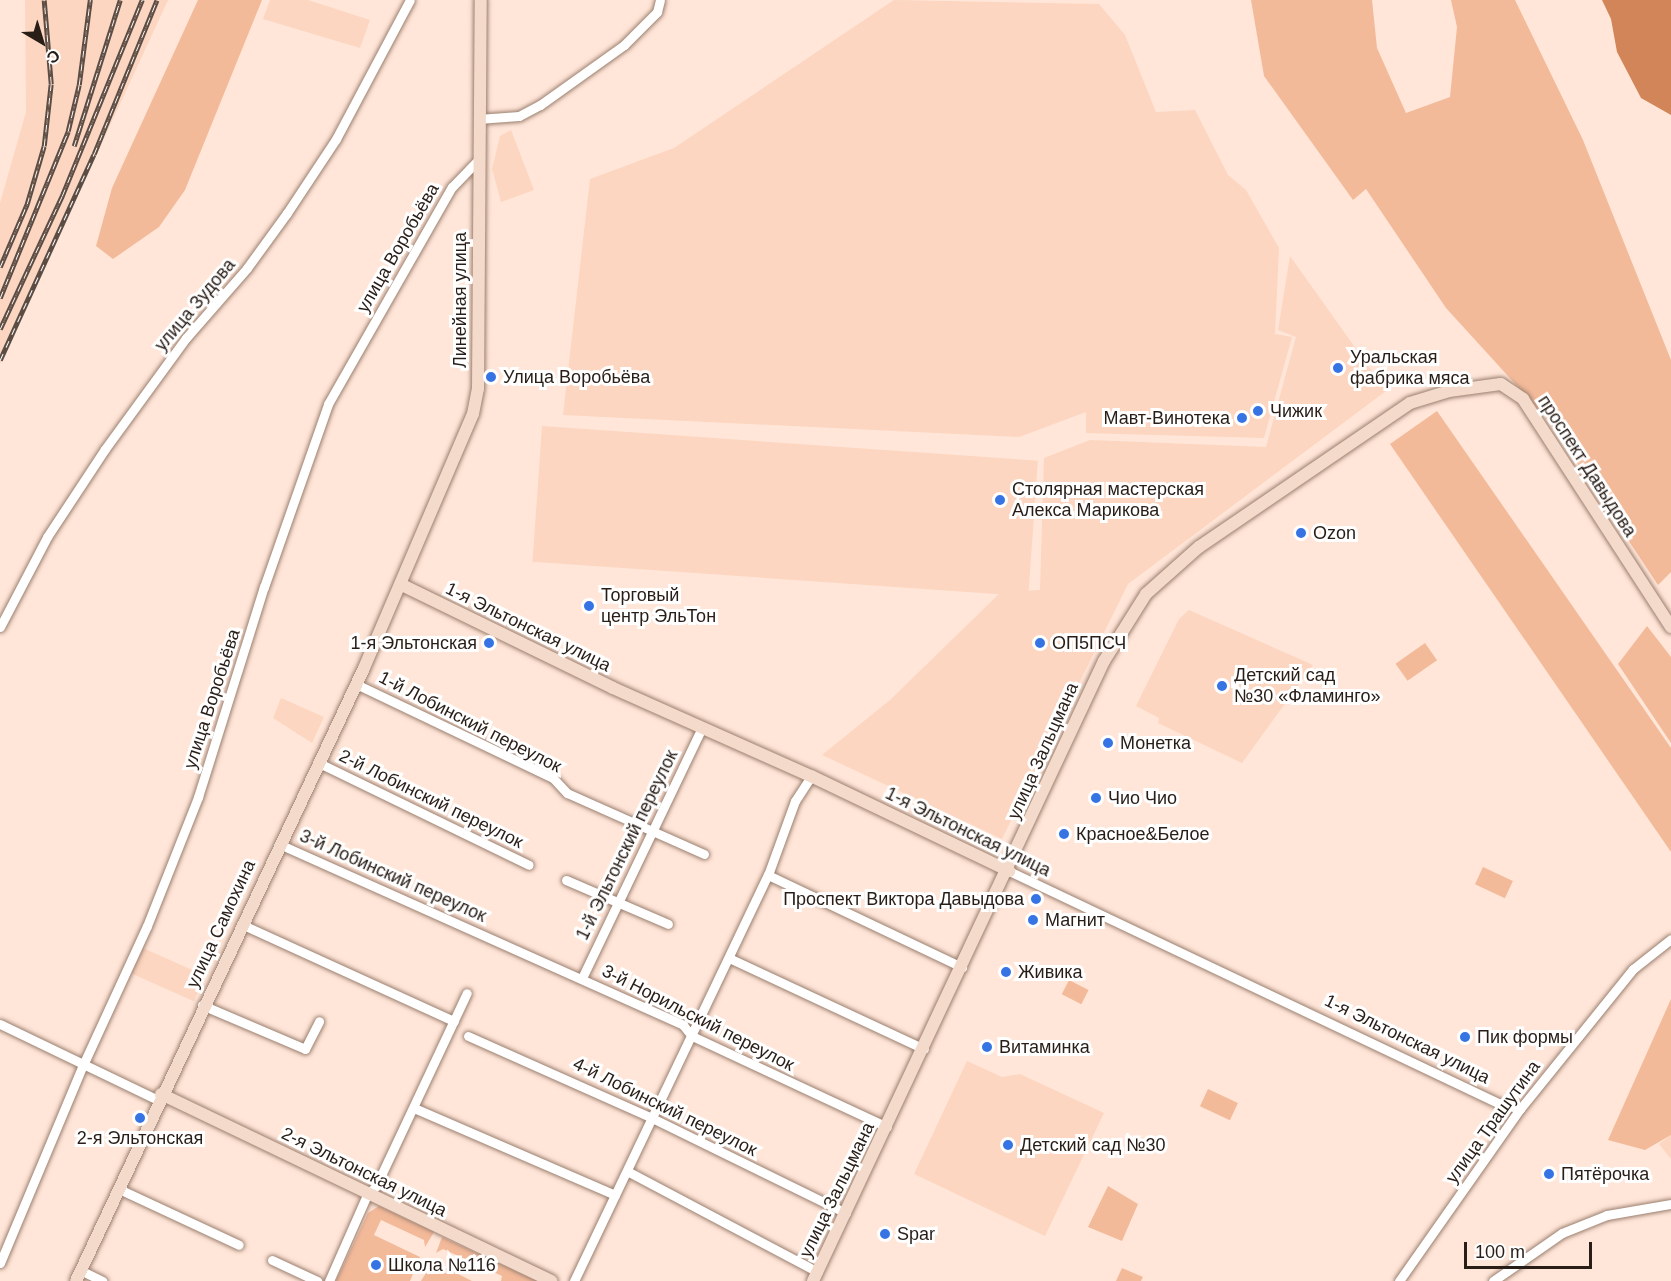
<!DOCTYPE html>
<meta charset="utf-8">
<style>
body{margin:0}
#map{position:relative;width:1671px;height:1281px;overflow:hidden;background:#ffe6d8;font-family:Helvetica,sans-serif}
div>[style]{position:absolute}
.built>*{inset:0;background:#fcd6c0;transform-origin:0 0}
.green>*{inset:0;background:#f3ba9a;transform-origin:0 0}
.water>*{inset:0;background:#d18558}
.roads{filter:drop-shadow(0 0 2px #9b7f6f) drop-shadow(0 0 2px #9b7f6f)}
.street>*{height:9px;margin:-4.5px;padding:0 4.5px;transform-origin:4.5px;border-radius:4.5px;background:#fff}
.secondary>*{height:12px;margin:-6px;padding:0 6px;transform-origin:6px;border-radius:6px;background:#f3daca}
.rail>*{height:4.5px;margin-top:-2.25px;transform-origin:0;background:repeating-linear-gradient(90deg,#fff 0 7px,#5b4c44 0 14px);box-sizing:border-box;border-block:2px solid #5b4c44}
.dots>*{width:16px;height:16px;translate:-50% -50%;box-sizing:border-box;border:3px solid #fff;border-radius:50%}
span{translate:-50% -50%;white-space:nowrap;text-align:center;line-height:1.15;-webkit-text-stroke:6px #fff;paint-order:stroke}
.street-label{font-size:18px;color:#281d17}
.poi-label{font-size:18px;color:#281d17}
.left{translate:0 -50%;text-align:left}
.right{translate:-100% -50%;text-align:right}
.north{position:absolute;left:12px;top:12px;width:60px;height:60px;-webkit-text-stroke:4px #fff;paint-order:stroke;rotate:142deg;font-size:16px;font-weight:700;line-height:24px;text-align:center;color:#281d17}
.north::after{content:'';display:block;margin:auto;width:21px;height:27px;background:#281d17;clip-path:polygon(50% 0,100% 100%,50% 72%,0 100%)}
.scale{position:absolute;left:1464px;top:1242px;width:128px;height:27px;box-sizing:border-box;border:3px solid #281d17;border-top:0;padding-left:8px;font-size:18px;line-height:21px;white-space:nowrap;color:#281d17;-webkit-text-stroke:4px #fff;paint-order:stroke}
</style>
<div id="map">
<div class="built">
<div style="clip-path:polygon(25px 0,168px 0,0 364px,0 203px,26px 112px)"></div>
<div style="clip-path:polygon(270px 0,308px 0,370px 20px,360px 48px,263px 19px)"></div>
<div style="clip-path:polygon(894px 0,1099px 4px,1125px 35px,1156px 112px,1195px 110px,1228px 175px,1246px 190px,1279px 248px,1275px 334px,1292px 337px,1264px 438px,1086px 433px,1086px 412px,1019px 437px,563px 415px,590px 179px,674px 148px)"></div>
<div style="clip-path:polygon(511px 130px,534px 190px,501px 202px,492px 169px,500px 136px)"></div>
<div style="clip-path:polygon(1290px 256px,1386px 391px,1128px 584px,1002px 839px,822px 755px,890px 700px,1001px 592px,1040px 590px,1044px 458px,1090px 440px,1266px 447px,1296px 337px,1278px 330px)"></div>
<div style="left:542px;top:426px;width:497px;height:136px;rotate:4deg"></div>
<div style="clip-path:polygon(1189px 610px,1313px 665px,1242px 763px,1158px 723px,1159px 718px,1136px 706px,1179px 619px)"></div>
<div style="clip-path:polygon(281px 698px,324px 717px,312px 743px,273px 718px)"></div>
<div style="left:143px;top:948px;width:68px;height:28px;rotate:24deg"></div>
<div style="clip-path:polygon(967px 1061px,1002px 1077px,1020px 1074px,1104px 1113px,1045px 1236px,914px 1174px)"></div>
<div style="clip-path:polygon(1671px 1135px,1671px 1159px,1659px 1144px)"></div>
</div>
<div class="green">
<div style="clip-path:polygon(198px 0,262px 0,185px 190px,159px 227px,113px 259px,96px 246px,112px 188px)"></div>
<div style="clip-path:polygon(1251px 0,1372px 0,1377px 48px,1406px 113px,1450px 97px,1457px 27px,1451px 0,1515px 0,1583px 140px,1671px 360px,1671px 572px,1658px 585px,1550px 422px,1446px 308px,1366px 189px,1353px 200px,1264px 76px)"></div>
<div style="clip-path:polygon(1437px 411px,1671px 748px,1671px 852px,1390px 444px)"></div>
<div style="clip-path:polygon(1647px 626px,1671px 657px,1671px 743px,1618px 664px)"></div>
<div style="left:1425px;top:643px;width:21px;height:36px;rotate:55deg"></div>
<div style="left:1483px;top:867px;width:33px;height:19px;rotate:25deg"></div>
<div style="left:1069px;top:980px;width:22px;height:16px;rotate:27deg"></div>
<div style="clip-path:polygon(1671px 999px,1671px 1135px,1645px 1150px,1608px 1140px)"></div>
<div style="left:1208px;top:1089px;width:33px;height:19px;rotate:25deg"></div>
<div style="clip-path:polygon(1108px 1186px,1138px 1204px,1122px 1241px,1088px 1227px)"></div>
<div style="clip-path:polygon(379px 1206px,434px 1232px,425px 1247px,424px 1240px,381px 1220px,374px 1235px,420px 1257px,410px 1281px,336px 1281px,368px 1213px)"></div>
<div style="clip-path:polygon(442px 1237px,537px 1281px,501px 1281px,502px 1276px,443px 1249px,436px 1253px)"></div>
<div style="clip-path:polygon(432px 1263px,436px 1263px,472px 1281px,421px 1281px)"></div>
<div style="clip-path:polygon(1122px 1268px,1143px 1277px,1141px 1281px,1116px 1281px)"></div>
</div>
<div class="water">
<div style="clip-path:polygon(1602px 0,1671px 0,1671px 115px,1641px 98px,1617px 52px,1611px 19px)"></div>
</div>
<div class="roads">
<div class="street">
<div style="left:478px;top:119px;width:41px;rotate:-4.2deg"></div>
<div style="left:519px;top:116px;width:24px;rotate:-28deg"></div>
<div style="left:540px;top:105px;width:103px;rotate:-35.5deg"></div>
<div style="left:624px;top:45px;width:47px;rotate:-45deg"></div>
<div style="left:657px;top:12px;width:12px;rotate:-76deg"></div>
<div style="left:0;top:627px;width:102px;rotate:-62.4deg"></div>
<div style="left:47px;top:537px;width:105px;rotate:-56.6deg"></div>
<div style="left:105px;top:449px;width:137px;rotate:-53.9deg"></div>
<div style="left:186px;top:338px;width:93px;rotate:-48.9deg"></div>
<div style="left:247px;top:268px;width:68px;rotate:-54deg"></div>
<div style="left:287px;top:213px;width:89px;rotate:-56.5deg"></div>
<div style="left:336px;top:139px;width:157px;rotate:-62deg"></div>
<div style="left:356px;top:684px;width:218px;rotate:25.5deg"></div>
<div style="left:553px;top:778px;width:21px;rotate:47deg"></div>
<div style="left:567px;top:793px;width:150px;rotate:24deg"></div>
<div style="left:319px;top:763px;width:233px;rotate:25.9deg"></div>
<div style="left:279px;top:844px;width:443px;rotate:24.1deg"></div>
<div style="left:683px;top:1025px;width:14px;rotate:51deg"></div>
<div style="left:692px;top:1036px;width:215px;rotate:25deg"></div>
<div style="left:1009px;top:871px;width:541px;rotate:25.38deg"></div>
<div style="left:1498px;top:1103px;width:23px;rotate:15deg"></div>
<div style="left:768px;top:875px;width:215px;rotate:25.4deg"></div>
<div style="left:566px;top:880px;width:111px;rotate:23.3deg"></div>
<div style="left:241px;top:924px;width:234px;rotate:24.5deg"></div>
<div style="left:729px;top:958px;width:215px;rotate:25deg"></div>
<div style="left:582px;top:978px;width:278px;rotate:-64.4deg"></div>
<div style="left:202px;top:1005px;width:112px;rotate:23.1deg"></div>
<div style="left:305px;top:1049px;width:31px;rotate:-63deg"></div>
<div style="left:0;top:1024px;width:175px;rotate:25.7deg"></div>
<div style="left:468px;top:1036px;width:201px;rotate:24deg"></div>
<div style="left:652px;top:1118px;width:216px;rotate:26.1deg"></div>
<div style="left:414px;top:1108px;width:219px;rotate:23.4deg"></div>
<div style="left:627px;top:1171px;width:216px;rotate:27.9deg"></div>
<div style="left:119px;top:1189px;width:132px;rotate:25deg"></div>
<div style="left:272px;top:1260px;width:50px;rotate:25deg"></div>
<div style="left:0;top:1263px;width:215px;rotate:-67.3deg"></div>
<div style="left:83px;top:1065px;width:153px;rotate:-65.3deg"></div>
<div style="left:147px;top:926px;width:139px;rotate:-68.4deg"></div>
<div style="left:198px;top:797px;width:220px;rotate:-72.6deg"></div>
<div style="left:264px;top:587px;width:194px;rotate:-70.7deg"></div>
<div style="left:328px;top:404px;width:250px;rotate:-60.3deg"></div>
<div style="left:452px;top:187px;width:37px;rotate:-46deg"></div>
<div style="left:80px;top:1270px;width:25px;rotate:26deg"></div>
<div style="left:329px;top:1281px;width:94px;rotate:-66.2deg"></div>
<div style="left:367px;top:1195px;width:13px;rotate:-45deg"></div>
<div style="left:376px;top:1186px;width:213px;rotate:-64.8deg"></div>
<div style="left:574px;top:1281px;width:450px;rotate:-64.5deg"></div>
<div style="left:768px;top:875px;width:79px;rotate:-70deg"></div>
<div style="left:795px;top:801px;width:30px;rotate:-57deg"></div>
<div style="left:1399px;top:1281px;width:210px;rotate:-54.9deg"></div>
<div style="left:1520px;top:1109px;width:180px;rotate:-51.1deg"></div>
<div style="left:1633px;top:969px;width:48px;rotate:-38.3deg"></div>
<div style="left:1493px;top:1281px;width:84px;rotate:-34.8deg"></div>
<div style="left:1562px;top:1233px;width:48px;rotate:-21.8deg"></div>
<div style="left:1607px;top:1215px;width:65px;rotate:-9.8deg"></div>
</div>
<div class="secondary">
<div style="left:402px;top:585px;width:235px;rotate:26deg"></div>
<div style="left:613px;top:688px;width:217px;rotate:24deg"></div>
<div style="left:811px;top:776px;width:220px;rotate:25.6deg"></div>
<div style="left:161px;top:1094px;width:433px;rotate:25.6deg"></div>
<div style="left:76px;top:1281px;width:677px;rotate:-64.83deg"></div>
<div style="left:364px;top:668px;width:276px;rotate:-66.8deg"></div>
<div style="left:473px;top:414px;width:25px;rotate:-79deg"></div>
<div style="left:478px;top:389px;width:389px;rotate:-89.6deg"></div>
<div style="left:813px;top:1281px;width:685px;rotate:-64.86deg"></div>
<div style="left:1104px;top:661px;width:79px;rotate:-57.9deg"></div>
<div style="left:1146px;top:594px;width:71px;rotate:-41.6deg"></div>
<div style="left:1199px;top:547px;width:255px;rotate:-34.3deg"></div>
<div style="left:1410px;top:403px;width:41px;rotate:-17.1deg"></div>
<div style="left:1449px;top:391px;width:52px;rotate:-7.7deg"></div>
<div style="left:1501px;top:384px;width:27px;rotate:34deg"></div>
<div style="left:1523px;top:399px;width:272px;rotate:57deg"></div>
</div>
</div>
<div class="rail">
<div style="left:74px;top:146px;width:153px;rotate:-72.5deg"></div>
<div style="left:0;top:267px;width:69px;rotate:-66.8deg"></div>
<div style="left:27px;top:204px;width:60px;rotate:-73.7deg"></div>
<div style="left:44px;top:146px;width:62px;rotate:-83.6deg"></div>
<div style="left:51px;top:84px;width:84px;rotate:-94.8deg"></div>
<div style="left:0;top:298px;width:180px;rotate:-67.8deg"></div>
<div style="left:68px;top:131px;width:47px;rotate:-76.6deg"></div>
<div style="left:79px;top:85px;width:86px;rotate:-82.6deg"></div>
<div style="left:0;top:329px;width:147px;rotate:-65deg"></div>
<div style="left:62px;top:196px;width:212px;rotate:-67.8deg"></div>
<div style="left:0;top:360px;width:226px;rotate:-65.5deg"></div>
<div style="left:94px;top:154px;width:166px;rotate:-67.8deg"></div>
</div>
<div class="dots">
<div style="left:1338px;top:368px;background:#3674e3"></div>
<div style="left:491px;top:377px;background:#3674e3"></div>
<div style="left:1258px;top:411px;background:#3674e3"></div>
<div style="left:1242px;top:418px;background:#3674e3"></div>
<div style="left:1000px;top:500px;background:#3674e3"></div>
<div style="left:1301px;top:533px;background:#3674e3"></div>
<div style="left:589px;top:606px;background:#3674e3"></div>
<div style="left:489px;top:643px;background:#3674e3"></div>
<div style="left:1040px;top:643px;background:#3674e3"></div>
<div style="left:1222px;top:686px;background:#3674e3"></div>
<div style="left:1108px;top:743px;background:#3674e3"></div>
<div style="left:1096px;top:798px;background:#3674e3"></div>
<div style="left:1064px;top:834px;background:#3674e3"></div>
<div style="left:1036px;top:899px;background:#3674e3"></div>
<div style="left:1033px;top:920px;background:#3674e3"></div>
<div style="left:1006px;top:972px;background:#3674e3"></div>
<div style="left:1465px;top:1037px;background:#3674e3"></div>
<div style="left:987px;top:1047px;background:#3674e3"></div>
<div style="left:140px;top:1118px;background:#3674e3"></div>
<div style="left:1008px;top:1145px;background:#3674e3"></div>
<div style="left:1549px;top:1174px;background:#3674e3"></div>
<div style="left:885px;top:1234px;background:#3674e3"></div>
<div style="left:376px;top:1265px;background:#3674e3"></div>
</div>
<div class="street-label">
<span style="left:398px;top:248px;rotate:-60deg">улица Воробьёва</span>
<span style="left:460px;top:300px;rotate:-90deg">Линейная улица</span>
<span style="left:195px;top:305px;rotate:-50deg">улица Зудова</span>
<span style="left:1587px;top:466px;rotate:57deg">проспект Давыдова</span>
<span style="left:528px;top:627px;rotate:26deg">1-я Эльтонская улица</span>
<span style="left:212px;top:699px;rotate:-72deg">улица Воробьёва</span>
<span style="left:470px;top:722px;rotate:27deg">1-й Лобинский переулок</span>
<span style="left:1043px;top:751px;rotate:-66deg">улица Зальцмана</span>
<span style="left:431px;top:799px;rotate:26deg">2-й Лобинский переулок</span>
<span style="left:968px;top:832px;rotate:26deg">1-я Эльтонская улица</span>
<span style="left:627px;top:845px;rotate:-64deg">1-й Эльтонский переулок</span>
<span style="left:393px;top:876px;rotate:24deg">3-й Лобинский переулок</span>
<span style="left:221px;top:924px;rotate:-65deg">улица Самохина</span>
<span style="left:698px;top:1018px;rotate:27deg">3-й Норильский переулок</span>
<span style="left:1407px;top:1039px;rotate:26deg">1-я Эльтонская улица</span>
<span style="left:665px;top:1107px;rotate:26deg">4-й Лобинский переулок</span>
<span style="left:1493px;top:1122px;rotate:-54deg">улица Трашутина</span>
<span style="left:364px;top:1172px;rotate:26deg">2-я Эльтонская улица</span>
<span style="left:837px;top:1190px;rotate:-64deg">улица Зальцмана</span>
</div>
<div class="poi-label">
<span class="left" style="left:1350px;top:368px">Уральская<br>фабрика мяса</span>
<span class="left" style="left:503px;top:377px">Улица Воробьёва</span>
<span class="left" style="left:1270px;top:411px">Чижик</span>
<span class="right" style="left:1230px;top:418px">Мавт-Винотека</span>
<span class="left" style="left:1012px;top:500px">Столярная мастерская<br>Алекса Марикова</span>
<span class="left" style="left:1313px;top:533px">Ozon</span>
<span class="left" style="left:601px;top:606px">Торговый<br>центр ЭльТон</span>
<span class="right" style="left:477px;top:643px">1-я Эльтонская</span>
<span class="left" style="left:1052px;top:643px">ОП5ПСЧ</span>
<span class="left" style="left:1234px;top:686px">Детский сад<br>№30 «Фламинго»</span>
<span class="left" style="left:1120px;top:743px">Монетка</span>
<span class="left" style="left:1108px;top:798px">Чио Чио</span>
<span class="left" style="left:1076px;top:834px">Красное&amp;Белое</span>
<span class="right" style="left:1024px;top:899px">Проспект Виктора Давыдова</span>
<span class="left" style="left:1045px;top:920px">Магнит</span>
<span class="left" style="left:1018px;top:972px">Живика</span>
<span class="left" style="left:1477px;top:1037px">Пик формы</span>
<span class="left" style="left:999px;top:1047px">Витаминка</span>
<span style="left:140px;top:1138px">2-я Эльтонская</span>
<span class="left" style="left:1020px;top:1145px">Детский сад №30</span>
<span class="left" style="left:1561px;top:1174px">Пятёрочка</span>
<span class="left" style="left:897px;top:1234px">Spar</span>
<span class="left" style="left:388px;top:1265px">Школа №116</span>
</div>
<div class="north">С</div>
<div class="scale">100 m</div>
</div>
